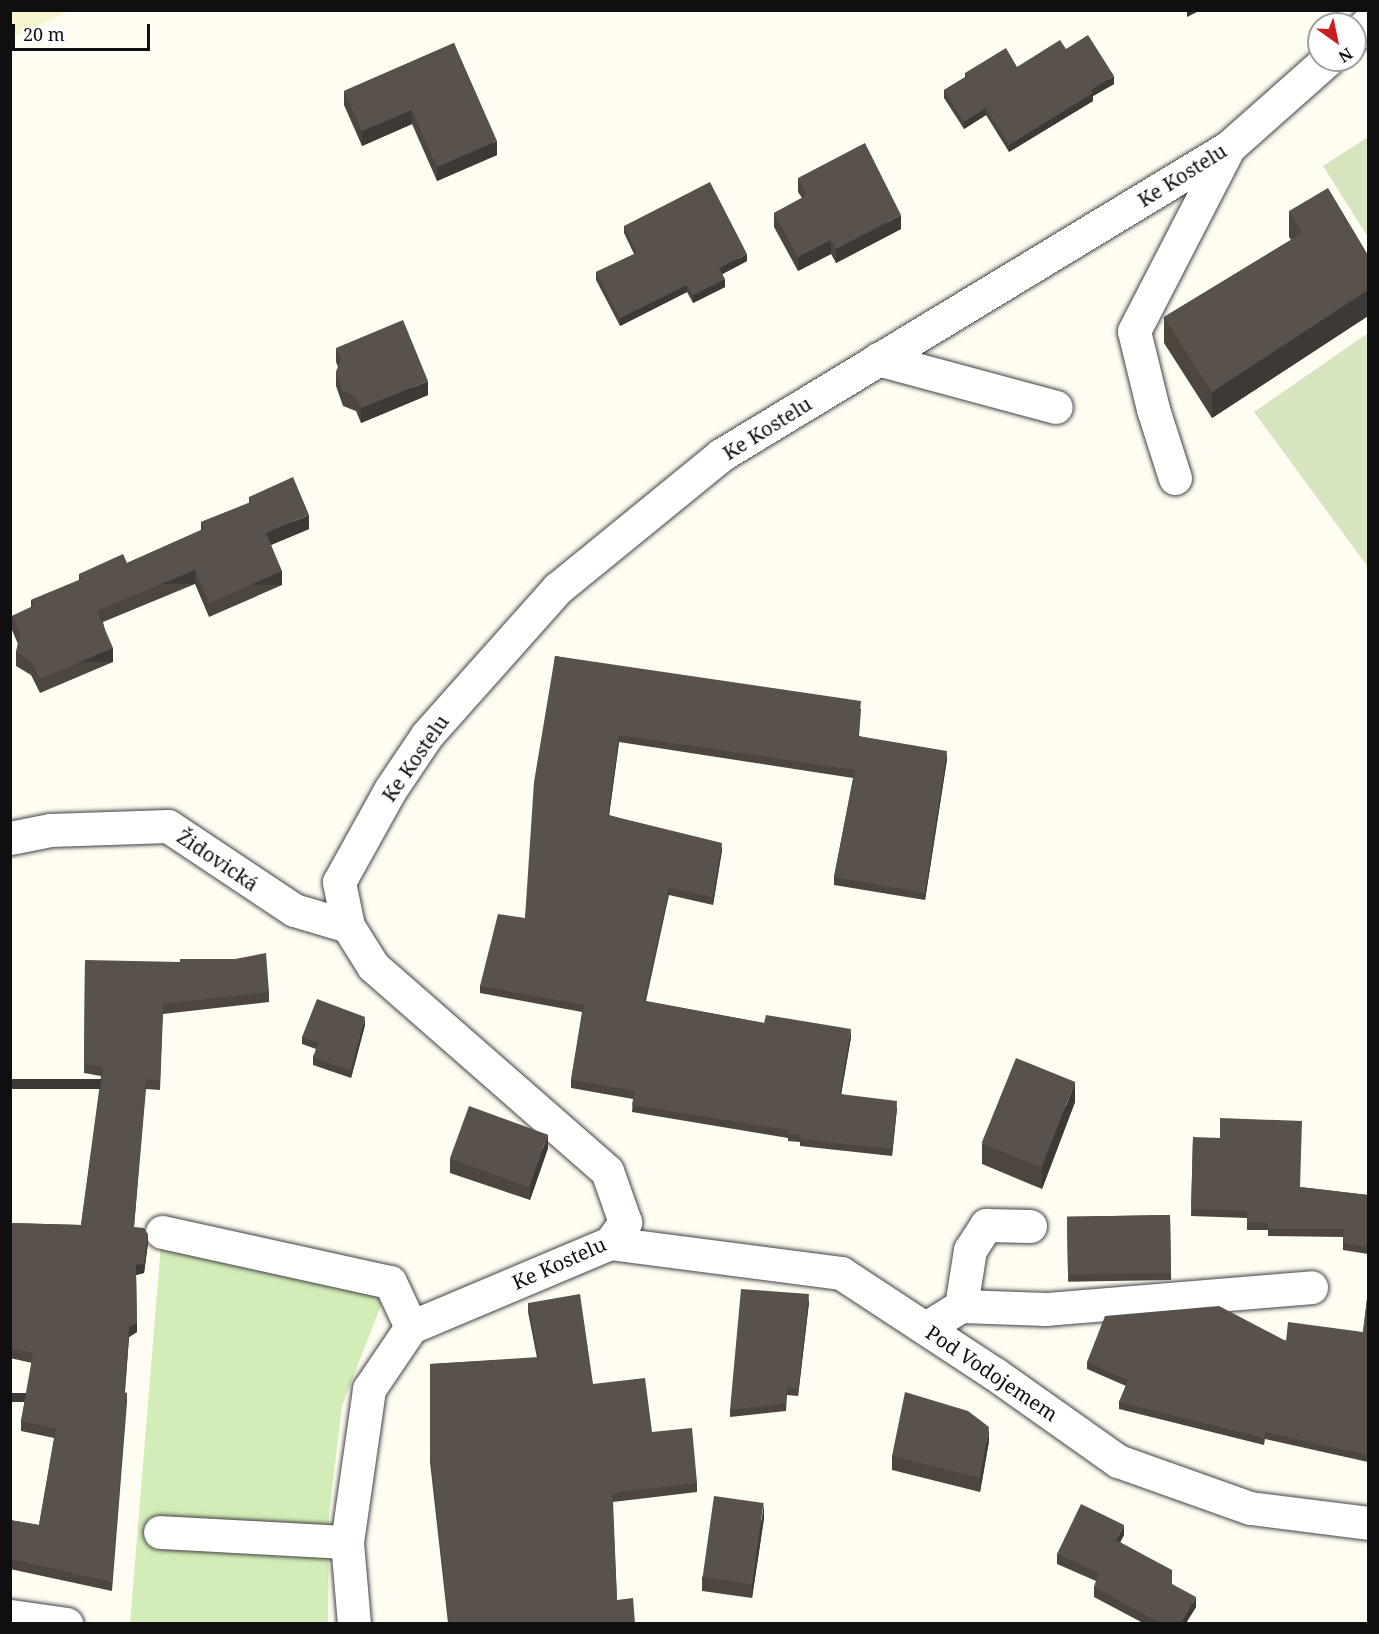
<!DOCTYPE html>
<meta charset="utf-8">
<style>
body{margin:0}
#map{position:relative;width:1379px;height:1634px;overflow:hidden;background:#fffdf2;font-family:"Noto Serif",serif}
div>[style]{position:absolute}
.farmland>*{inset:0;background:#f7f5cf}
.green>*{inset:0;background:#d2edb8}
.cemetery>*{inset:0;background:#d7e4c0}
.roads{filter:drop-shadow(0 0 2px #424242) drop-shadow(0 0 2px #424242)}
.minor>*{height:33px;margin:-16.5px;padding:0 16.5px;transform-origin:16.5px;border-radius:16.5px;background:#fff}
.wall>*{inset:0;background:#4d4640;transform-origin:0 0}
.shaded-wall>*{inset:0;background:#3e3934;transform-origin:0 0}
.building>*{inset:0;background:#59514b;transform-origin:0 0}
span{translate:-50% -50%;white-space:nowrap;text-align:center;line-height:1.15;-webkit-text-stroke:6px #fff;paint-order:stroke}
.street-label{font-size:20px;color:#0f0f0f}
.frame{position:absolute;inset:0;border:12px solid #0f0f0f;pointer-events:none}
.north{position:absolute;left:1307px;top:12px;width:60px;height:60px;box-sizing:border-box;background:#fff;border:2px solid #9f9f9f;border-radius:50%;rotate:147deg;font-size:16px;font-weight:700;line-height:24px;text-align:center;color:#0f0f0f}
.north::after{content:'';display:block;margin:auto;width:21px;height:27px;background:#ca1d21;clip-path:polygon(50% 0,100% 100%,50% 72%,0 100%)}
.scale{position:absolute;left:12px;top:24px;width:138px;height:27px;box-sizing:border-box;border:3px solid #0f0f0f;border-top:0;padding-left:8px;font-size:18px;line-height:21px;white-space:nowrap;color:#0f0f0f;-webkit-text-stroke:4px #fff;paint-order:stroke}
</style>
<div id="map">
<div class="farmland">
<div style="clip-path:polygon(11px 10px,69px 10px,69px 11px,11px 38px)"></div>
</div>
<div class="green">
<div style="clip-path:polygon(162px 1232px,390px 1282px,342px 1406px,329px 1514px,328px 1623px,130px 1624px)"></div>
</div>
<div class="cemetery">
<div style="clip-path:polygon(1368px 137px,1368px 237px,1323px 166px)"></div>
<div style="clip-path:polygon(1368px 333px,1368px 567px,1254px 412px)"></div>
</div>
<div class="roads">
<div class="minor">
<div style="left:1355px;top:35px;width:18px;rotate:-43deg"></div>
<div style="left:878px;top:359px;width:184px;rotate:15.1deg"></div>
<div style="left:1175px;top:478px;width:72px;rotate:-107.7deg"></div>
<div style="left:1153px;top:409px;width:80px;rotate:-103.7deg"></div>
<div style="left:1134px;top:331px;width:207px;rotate:-62.7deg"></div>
<div style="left:10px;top:838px;width:41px;rotate:-11.3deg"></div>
<div style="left:50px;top:830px;width:118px;rotate:-1.9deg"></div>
<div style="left:168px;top:826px;width:151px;rotate:33.7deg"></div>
<div style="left:294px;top:910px;width:56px;rotate:16.5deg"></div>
<div style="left:162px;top:1232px;width:233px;rotate:12.4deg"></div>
<div style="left:390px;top:1282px;width:50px;rotate:65deg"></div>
<div style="left:610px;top:1243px;width:233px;rotate:7.4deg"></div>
<div style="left:841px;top:1273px;width:184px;rotate:33.3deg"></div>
<div style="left:995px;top:1374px;width:151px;rotate:35.3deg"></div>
<div style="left:1118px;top:1461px;width:140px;rotate:19.6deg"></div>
<div style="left:1250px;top:1508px;width:119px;rotate:7.2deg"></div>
<div style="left:961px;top:1306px;width:57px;rotate:-80.9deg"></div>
<div style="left:970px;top:1250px;width:30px;rotate:-57deg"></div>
<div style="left:986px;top:1225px;width:44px;rotate:1.3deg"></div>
<div style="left:926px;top:1328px;width:41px;rotate:-32.2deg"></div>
<div style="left:961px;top:1306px;width:85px;rotate:2deg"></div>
<div style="left:1046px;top:1309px;width:266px;rotate:-4.7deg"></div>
<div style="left:160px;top:1532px;width:187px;rotate:3.1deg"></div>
<div style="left:10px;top:1616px;width:57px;rotate:8.1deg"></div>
<div style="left:354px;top:1624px;width:82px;rotate:-94.9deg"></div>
<div style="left:347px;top:1542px;width:155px;rotate:-81.8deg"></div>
<div style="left:369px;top:1389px;width:75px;rotate:-55.9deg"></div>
<div style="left:411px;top:1327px;width:216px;rotate:-22.9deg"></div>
<div style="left:610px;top:1243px;width:26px;rotate:-54deg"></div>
<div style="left:625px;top:1222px;width:54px;rotate:-109.4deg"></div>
<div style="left:607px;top:1171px;width:311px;rotate:-138.8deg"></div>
<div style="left:373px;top:966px;width:47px;rotate:-122deg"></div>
<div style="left:348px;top:926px;width:45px;rotate:-101.6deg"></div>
<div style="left:339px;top:882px;width:105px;rotate:-61deg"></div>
<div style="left:390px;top:790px;width:66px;rotate:-56.1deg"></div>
<div style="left:427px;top:735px;width:197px;rotate:-48.3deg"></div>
<div style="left:558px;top:588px;width:210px;rotate:-39.2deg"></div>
<div style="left:721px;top:455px;width:594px;rotate:-31.23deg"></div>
<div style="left:1229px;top:147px;width:131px;rotate:-41.6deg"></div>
</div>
</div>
<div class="wall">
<div style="clip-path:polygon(454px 43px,497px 155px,437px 181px,412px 124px,362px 146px,344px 105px,344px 91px)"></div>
<div style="clip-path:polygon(1066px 49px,1114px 84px,1093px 96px,1093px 101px,1009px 152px,986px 115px,964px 129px,944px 98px,944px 90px,965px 77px,965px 73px,1017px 67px)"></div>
<div style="clip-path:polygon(798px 178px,901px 229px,836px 263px,831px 254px,798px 271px,774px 227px,774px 213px,802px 198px,798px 192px)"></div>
<div style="clip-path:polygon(1289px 211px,1368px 255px,1368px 316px,1212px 418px,1164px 343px,1164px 317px,1291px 240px,1289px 237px)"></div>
<div style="clip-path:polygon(624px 226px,747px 261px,722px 274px,725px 287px,693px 303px,687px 292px,620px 326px,596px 280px,596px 272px,634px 254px,624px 233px)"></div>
<div style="clip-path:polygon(336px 348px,428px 395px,361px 423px,356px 411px,343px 406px,336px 386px,336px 372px,338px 367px,336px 362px)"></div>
<div style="clip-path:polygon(249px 497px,309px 529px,271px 545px,282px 585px,209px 617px,195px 584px,103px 622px,113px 662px,40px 693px,31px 675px,16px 666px,16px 652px,18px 644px,12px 630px,12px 616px,31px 607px,31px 600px,79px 580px,79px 574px,127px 563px,201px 530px,201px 522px,249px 503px)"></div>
<div style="clip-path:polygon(555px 656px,861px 709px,859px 736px,947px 759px,925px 900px,834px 885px,834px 877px,853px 778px,619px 742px,609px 815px,722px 850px,713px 905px,669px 895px,646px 1001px,764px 1023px,851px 1037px,841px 1094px,897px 1108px,892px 1156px,800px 1146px,800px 1142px,788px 1141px,788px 1138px,632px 1112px,633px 1099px,571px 1088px,571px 1080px,582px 1012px,480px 993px,480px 986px,525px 918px)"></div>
<div style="clip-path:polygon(85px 960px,269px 992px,269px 1002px,163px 1014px,160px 1090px,146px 1089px,134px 1227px,148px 1243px,144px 1273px,136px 1275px,137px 1332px,129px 1337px,125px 1392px,127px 1402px,112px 1591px,10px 1569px,10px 1520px,39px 1525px,54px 1438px,21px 1431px,21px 1421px,32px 1363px,10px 1358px,10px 1223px,81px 1225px,101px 1076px,84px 1073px)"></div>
<div style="clip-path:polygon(365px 1025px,351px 1078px,313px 1065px,313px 1057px,316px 1049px,302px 1044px,302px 1037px)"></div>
<div style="clip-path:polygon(1075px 1102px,1042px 1189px,982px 1164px,982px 1144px)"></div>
<div style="clip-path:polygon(1193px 1137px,1300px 1187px,1368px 1195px,1368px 1254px,1343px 1250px,1343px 1237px,1268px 1236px,1268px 1230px,1247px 1230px,1247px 1218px,1191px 1216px)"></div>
<div style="clip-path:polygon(548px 1148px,530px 1200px,450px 1173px,450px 1159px)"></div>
<div style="left:1170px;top:1215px;width:65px;height:103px;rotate:89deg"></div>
<div style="clip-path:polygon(1368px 1291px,1368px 1462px,1265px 1439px,1264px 1445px,1119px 1409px,1119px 1402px,1126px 1386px,1087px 1369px,1087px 1362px,1363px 1332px)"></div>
<div style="clip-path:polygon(809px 1302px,798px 1396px,787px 1395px,786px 1411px,730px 1417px,730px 1410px)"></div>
<div style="clip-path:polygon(528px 1303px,593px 1384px,652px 1432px,697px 1483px,697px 1492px,613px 1502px,617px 1600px,635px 1623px,448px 1623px,430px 1462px,430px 1364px,537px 1358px,528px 1312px)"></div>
<div style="clip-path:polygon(989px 1441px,980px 1492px,892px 1470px,892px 1456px)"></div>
<div style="clip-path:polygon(764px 1518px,752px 1598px,702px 1591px,702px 1577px)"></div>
<div style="clip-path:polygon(1124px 1535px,1120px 1542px,1172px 1584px,1196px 1607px,1186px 1623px,1143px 1623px,1094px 1597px,1094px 1587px,1096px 1581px,1057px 1564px,1057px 1554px)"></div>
</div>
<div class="shaded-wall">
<div style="clip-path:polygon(1187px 10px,1201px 10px,1187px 17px)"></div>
<div style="clip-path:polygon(1114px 76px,1114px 84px,1093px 96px,1093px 101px,1009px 152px,1009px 145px,1091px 90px)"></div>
<div style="clip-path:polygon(986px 108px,986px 115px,964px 129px,964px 122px)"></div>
<div style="clip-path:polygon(412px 110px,412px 124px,362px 146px,362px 131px)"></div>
<div style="clip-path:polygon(497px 141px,497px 155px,437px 181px,437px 167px)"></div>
<div style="clip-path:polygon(901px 215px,901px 229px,836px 263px,836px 249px)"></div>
<div style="clip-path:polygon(831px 240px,831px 254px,798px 271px,798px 257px)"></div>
<div style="clip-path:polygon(747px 254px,747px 261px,719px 276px,719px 268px)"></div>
<div style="clip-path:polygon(725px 279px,725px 287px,693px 303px,693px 295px)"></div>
<div style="clip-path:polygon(687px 285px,687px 292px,620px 326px,620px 318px)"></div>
<div style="clip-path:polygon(1368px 290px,1368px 316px,1212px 418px,1212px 392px)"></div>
<div style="clip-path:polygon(428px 381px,428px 395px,361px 423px,361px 408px)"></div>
<div style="clip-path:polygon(309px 515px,309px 529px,266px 547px,266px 533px)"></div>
<div style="left:195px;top:570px;width:14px;height:106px;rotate:90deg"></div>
<div style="left:282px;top:571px;width:14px;height:80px;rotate:90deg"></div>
<div style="left:113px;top:648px;width:14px;height:79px;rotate:90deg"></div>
<div style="clip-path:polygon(619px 735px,619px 742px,608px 823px,608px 815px)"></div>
<div style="clip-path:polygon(947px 751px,947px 759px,925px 900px,925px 893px)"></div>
<div style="clip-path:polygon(722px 843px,722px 850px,713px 905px,713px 897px)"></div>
<div style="left:669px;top:888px;width:7px;height:116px;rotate:90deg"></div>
<div style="clip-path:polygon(365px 1017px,365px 1025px,351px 1078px,351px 1071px)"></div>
<div style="clip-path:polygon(851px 1029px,851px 1037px,840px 1101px,840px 1094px)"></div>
<div style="left:146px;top:1079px;width:10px;height:148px;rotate:90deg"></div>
<div style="clip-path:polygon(1075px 1082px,1075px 1102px,1042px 1189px,1042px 1168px)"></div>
<div style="clip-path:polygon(897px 1101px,897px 1108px,892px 1156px,892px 1149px)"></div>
<div style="clip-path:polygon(548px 1134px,548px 1148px,530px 1200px,530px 1186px)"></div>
<div style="clip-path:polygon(148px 1234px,148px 1243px,144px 1273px,136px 1275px,136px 1265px)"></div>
<div style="clip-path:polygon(809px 1294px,809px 1302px,798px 1396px,798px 1389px)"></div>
<div style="clip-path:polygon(137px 1323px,137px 1332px,129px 1337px,124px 1402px,129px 1327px)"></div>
<div style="left:127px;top:1393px;width:9px;height:190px;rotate:90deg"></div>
<div style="clip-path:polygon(989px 1427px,989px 1441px,980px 1492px,980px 1478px)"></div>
<div style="clip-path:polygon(764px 1503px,764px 1518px,752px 1598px,752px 1584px)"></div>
<div style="clip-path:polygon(1124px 1525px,1124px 1535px,1116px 1550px,1116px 1540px)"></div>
<div style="clip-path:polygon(1196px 1597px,1196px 1607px,1186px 1623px,1181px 1623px)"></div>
</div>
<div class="building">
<div style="clip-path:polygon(1088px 35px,1114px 76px,1091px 90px,1093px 93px,1009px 145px,986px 108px,964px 122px,944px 90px,968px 76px,965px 73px,1006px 48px,1017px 67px,1060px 40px,1066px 49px)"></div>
<div style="clip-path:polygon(454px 43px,497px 141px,437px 167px,412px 110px,362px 131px,344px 91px)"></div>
<div style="clip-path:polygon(865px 143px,901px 215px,836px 249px,831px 240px,798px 257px,774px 213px,807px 195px,798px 178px)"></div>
<div style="clip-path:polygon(710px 182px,747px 254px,719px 268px,725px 279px,693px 295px,687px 285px,620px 318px,596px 272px,637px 253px,624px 226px)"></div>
<div style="clip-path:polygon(1328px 188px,1368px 255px,1368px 290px,1212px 392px,1164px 317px,1302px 233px,1289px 211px)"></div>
<div style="clip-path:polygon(403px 320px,428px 381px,361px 408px,356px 397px,343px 391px,336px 372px,341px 359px,336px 348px)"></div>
<div style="clip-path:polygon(293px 477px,309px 515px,266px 533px,282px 571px,209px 603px,195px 570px,97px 611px,113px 648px,40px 679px,31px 661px,16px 652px,20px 634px,12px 616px,34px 606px,31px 600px,82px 579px,79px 574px,123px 554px,127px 563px,204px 529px,201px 522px,251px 502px,249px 497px)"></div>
<div style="clip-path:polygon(555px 656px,861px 701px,858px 736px,947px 751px,925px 893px,834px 877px,855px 770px,619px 735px,608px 815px,722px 843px,713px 897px,669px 888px,644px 1001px,764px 1023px,766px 1015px,851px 1029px,840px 1094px,897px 1101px,892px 1149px,800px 1139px,801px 1135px,788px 1134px,789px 1130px,632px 1105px,635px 1091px,571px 1080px,584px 1005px,480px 986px,498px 914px,525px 918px,534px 782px)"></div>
<div style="clip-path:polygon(266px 953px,269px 992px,163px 1004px,160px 1080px,146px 1079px,134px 1227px,144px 1228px,148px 1234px,144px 1264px,136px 1265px,137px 1323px,129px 1327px,124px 1392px,127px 1393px,112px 1582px,10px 1559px,10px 1520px,39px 1525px,56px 1429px,21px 1421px,33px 1353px,10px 1348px,10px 1223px,81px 1225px,103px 1067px,84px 1064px,85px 960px,180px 962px,180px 959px,235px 959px)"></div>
<div style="clip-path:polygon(317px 999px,365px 1017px,351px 1071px,313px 1057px,319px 1043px,302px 1037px)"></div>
<div style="left:1016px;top:1058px;width:64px;height:92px;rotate:22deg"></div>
<div style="left:469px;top:1106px;width:84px;height:56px;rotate:20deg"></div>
<div style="clip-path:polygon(1220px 1118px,1302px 1121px,1300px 1187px,1368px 1195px,1368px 1247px,1343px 1243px,1344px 1229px,1268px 1229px,1268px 1223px,1247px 1222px,1247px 1211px,1191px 1209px,1193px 1137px,1220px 1138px)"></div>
<div style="left:1170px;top:1215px;width:58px;height:103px;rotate:89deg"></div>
<div style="clip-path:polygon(741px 1289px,809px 1294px,798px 1389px,787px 1388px,786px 1403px,730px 1410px)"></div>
<div style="clip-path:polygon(1368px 1291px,1368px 1455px,1265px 1432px,1264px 1438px,1119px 1402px,1128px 1380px,1087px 1362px,1105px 1316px,1219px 1306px,1286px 1341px,1288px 1322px,1363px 1332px)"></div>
<div style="clip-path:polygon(580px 1294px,593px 1384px,645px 1378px,652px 1432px,692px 1428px,697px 1483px,612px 1493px,617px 1600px,633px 1598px,635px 1623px,449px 1623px,430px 1453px,430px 1364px,539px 1357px,528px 1303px)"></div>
<div style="clip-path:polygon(905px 1392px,968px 1411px,989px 1427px,980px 1478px,892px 1456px)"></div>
<div style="left:714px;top:1496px;width:50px;height:82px;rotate:8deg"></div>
<div style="clip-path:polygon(1081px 1504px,1124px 1525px,1116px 1540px,1172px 1570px,1172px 1584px,1196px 1597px,1181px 1623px,1161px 1623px,1094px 1587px,1099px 1573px,1057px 1554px)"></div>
</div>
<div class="street-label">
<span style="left:1182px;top:175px;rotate:-32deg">Ke Kostelu</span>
<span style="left:767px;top:428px;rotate:-32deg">Ke Kostelu</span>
<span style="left:415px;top:758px;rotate:-55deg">Ke Kostelu</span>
<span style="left:218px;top:860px;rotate:34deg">Židovická</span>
<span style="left:559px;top:1263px;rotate:-24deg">Ke Kostelu</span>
<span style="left:992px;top:1373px;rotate:34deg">Pod Vodojemem</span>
</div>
<div class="frame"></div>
<div class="north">N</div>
<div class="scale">20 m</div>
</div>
